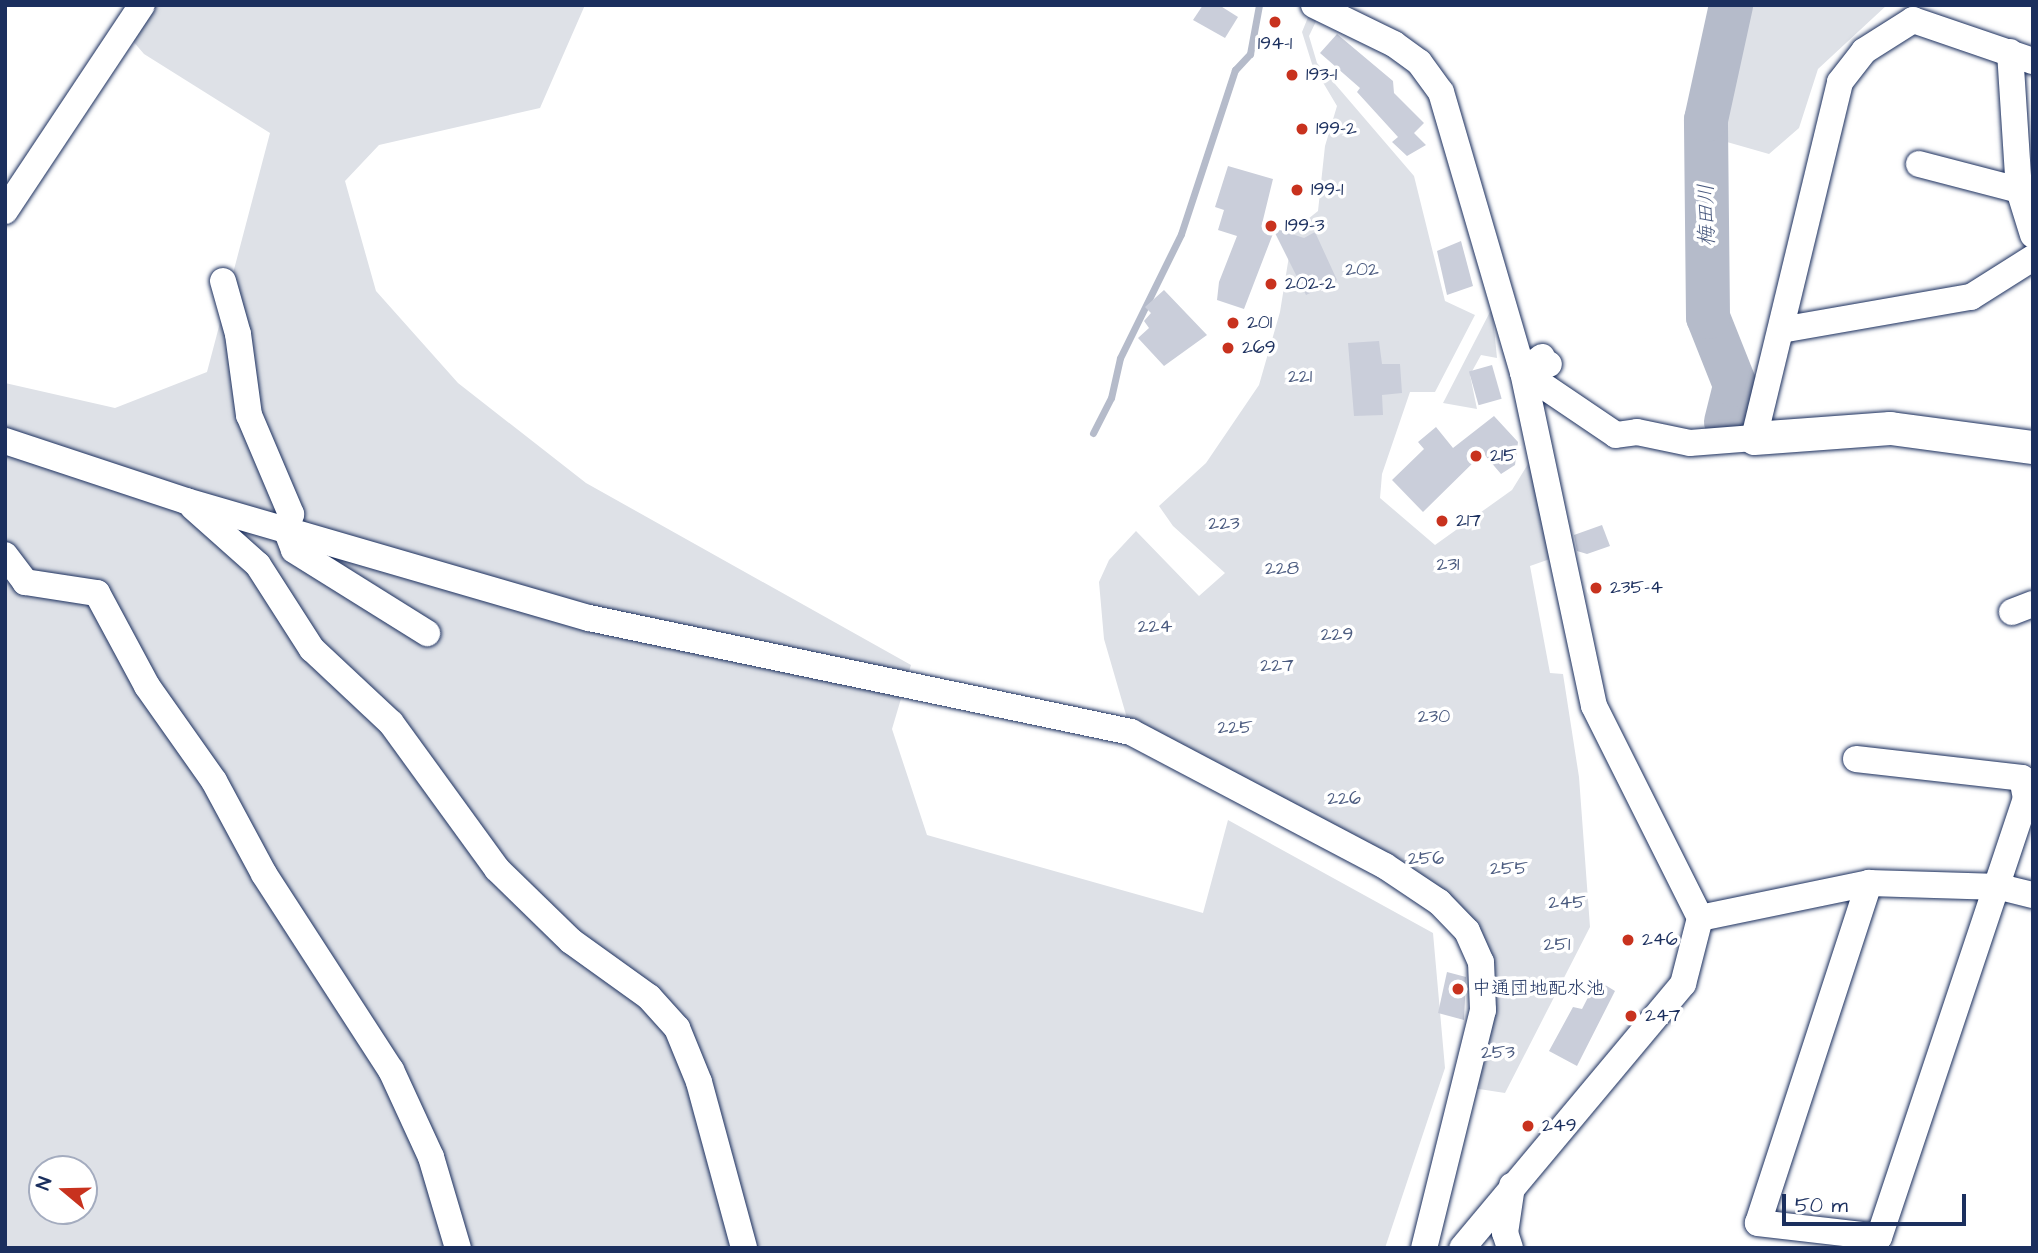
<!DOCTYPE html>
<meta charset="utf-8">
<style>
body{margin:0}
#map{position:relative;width:2038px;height:1253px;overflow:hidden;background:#fff;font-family:"Architects Daughter","Klee One",sans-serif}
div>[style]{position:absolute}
.green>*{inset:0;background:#dee1e7}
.stream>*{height:7px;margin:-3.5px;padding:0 3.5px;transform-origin:3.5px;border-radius:3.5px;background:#b5bbca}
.river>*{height:44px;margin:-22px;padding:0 22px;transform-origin:22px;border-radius:22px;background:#b5bbca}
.building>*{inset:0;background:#caceda;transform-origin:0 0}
.roads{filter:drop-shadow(0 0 2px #1b2f5e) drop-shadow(0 0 2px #1b2f5e)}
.minor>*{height:26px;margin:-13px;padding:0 13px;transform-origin:13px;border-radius:13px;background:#fff}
.tertiary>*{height:33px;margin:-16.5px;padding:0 16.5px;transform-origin:16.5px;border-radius:16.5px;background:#fff}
.dots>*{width:19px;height:19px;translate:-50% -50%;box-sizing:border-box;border:4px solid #fff;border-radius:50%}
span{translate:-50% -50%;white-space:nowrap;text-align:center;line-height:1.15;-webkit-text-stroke:7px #fff;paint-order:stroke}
.poi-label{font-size:19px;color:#1b2f5e}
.left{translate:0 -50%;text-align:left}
.park-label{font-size:19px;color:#4c5c80}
.water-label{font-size:21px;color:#49597e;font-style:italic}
.frame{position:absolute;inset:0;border:7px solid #1b2f5e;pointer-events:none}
.north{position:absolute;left:28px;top:1155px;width:70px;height:70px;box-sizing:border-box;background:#fff;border:2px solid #a4acbf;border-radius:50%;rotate:289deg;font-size:19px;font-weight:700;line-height:28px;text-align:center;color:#1b2f5e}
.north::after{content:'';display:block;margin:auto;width:24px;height:32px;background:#c8321e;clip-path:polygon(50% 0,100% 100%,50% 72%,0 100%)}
.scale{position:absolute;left:1782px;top:1194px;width:184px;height:32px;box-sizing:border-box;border:4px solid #1b2f5e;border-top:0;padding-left:9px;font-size:21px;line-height:24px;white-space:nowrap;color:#1b2f5e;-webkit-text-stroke:5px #fff;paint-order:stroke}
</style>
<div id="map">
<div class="green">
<div style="clip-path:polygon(evenodd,144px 5px,585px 5px,540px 108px,379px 145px,345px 181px,376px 291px,458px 383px,586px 483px,911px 665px,892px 729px,927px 835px,1203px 913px,1228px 820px,1433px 933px,1445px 1068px,1385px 1248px,5px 1248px,5px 383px,115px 408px,207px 372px,270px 133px,144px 54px,126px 33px,144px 5px,42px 1169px,84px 1169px,84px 1211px,42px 1211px,42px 1169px)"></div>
<div style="clip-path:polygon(1313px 5px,1322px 9px,1309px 36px,1317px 63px,1414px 176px,1445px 301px,1475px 315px,1435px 392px,1410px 392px,1382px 474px,1380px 498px,1435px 545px,1512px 490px,1531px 459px,1550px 559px,1530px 566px,1550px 673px,1563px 674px,1579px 777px,1590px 927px,1505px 1093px,1466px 1087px,1481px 962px,1439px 902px,1131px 732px,1104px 639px,1099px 582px,1109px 560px,1136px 531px,1199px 596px,1225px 573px,1173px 526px,1159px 506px,1206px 463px,1259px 385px,1280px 312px,1293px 231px,1318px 211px,1325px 146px,1337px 106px,1312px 64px,1302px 32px)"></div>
<div style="clip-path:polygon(1749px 5px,1887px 5px,1818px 69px,1799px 128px,1769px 154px,1720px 140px)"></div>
<div style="clip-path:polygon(1492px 308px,1497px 358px,1481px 355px,1470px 375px,1477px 409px,1443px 403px)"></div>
</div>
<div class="stream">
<div style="left:1093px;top:433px;width:39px;rotate:-63deg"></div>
<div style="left:1111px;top:398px;width:41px;rotate:-77.3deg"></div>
<div style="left:1120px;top:358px;width:138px;rotate:-63.8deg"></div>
<div style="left:1181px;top:234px;width:173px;rotate:-71.8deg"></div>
<div style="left:1235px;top:70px;width:22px;rotate:-47deg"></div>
<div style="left:1250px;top:54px;width:50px;rotate:-79.6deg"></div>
</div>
<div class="river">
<div style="left:1726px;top:422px;width:38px;rotate:-76deg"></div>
<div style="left:1735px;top:385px;width:73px;rotate:-111.7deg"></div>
<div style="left:1708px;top:317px;width:197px;rotate:-90.6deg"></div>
<div style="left:1706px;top:120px;width:118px;rotate:-77.7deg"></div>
</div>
<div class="building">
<div style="clip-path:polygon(1203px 5px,1219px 5px,1238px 17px,1225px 38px,1193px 20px)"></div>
<div style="clip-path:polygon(1337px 34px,1393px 81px,1394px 93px,1424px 123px,1414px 133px,1426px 145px,1407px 156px,1392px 142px,1398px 137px,1357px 92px,1360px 88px,1320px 53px)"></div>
<div style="clip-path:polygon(1228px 166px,1273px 179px,1262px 224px,1304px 238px,1315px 232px,1337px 280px,1306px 295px,1274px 231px,1244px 309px,1217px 300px,1219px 282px,1237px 236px,1218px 230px,1224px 210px,1215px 207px)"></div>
<div style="clip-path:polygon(1461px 241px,1473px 286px,1447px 295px,1437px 251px)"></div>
<div style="clip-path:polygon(1164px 290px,1207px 335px,1164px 366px,1138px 338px,1149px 328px,1144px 321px,1151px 313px,1145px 307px)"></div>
<div style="clip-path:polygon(1379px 341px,1382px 364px,1400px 364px,1402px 393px,1382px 395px,1383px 415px,1354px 416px,1348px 343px)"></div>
<div style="left:1492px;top:365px;width:35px;height:24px;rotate:74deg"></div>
<div style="clip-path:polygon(1494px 416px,1518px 442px,1515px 465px,1501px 474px,1483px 453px,1423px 512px,1392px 480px,1424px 449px,1418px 442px,1436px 427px,1453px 448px)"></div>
<div style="clip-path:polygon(1602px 525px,1610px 546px,1587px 554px,1577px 551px,1574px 535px)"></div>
<div style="clip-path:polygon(1447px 972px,1466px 977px,1464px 1020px,1438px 1013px)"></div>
<div style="clip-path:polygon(1597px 980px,1615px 991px,1577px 1066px,1549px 1051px,1573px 1007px,1582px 1009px)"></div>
</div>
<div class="roads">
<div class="minor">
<div style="left:1314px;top:5px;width:89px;rotate:26deg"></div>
<div style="left:1394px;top:44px;width:31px;rotate:36deg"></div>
<div style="left:1419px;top:62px;width:37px;rotate:54deg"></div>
<div style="left:1441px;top:92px;width:292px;rotate:73.7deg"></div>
<div style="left:1523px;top:372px;width:341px;rotate:78deg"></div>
<div style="left:1594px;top:706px;width:237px;rotate:63.4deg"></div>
<div style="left:1700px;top:918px;width:68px;rotate:104.4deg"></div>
<div style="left:1683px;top:984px;width:344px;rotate:129.9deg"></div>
<div style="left:2010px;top:52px;width:138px;rotate:86.3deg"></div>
<div style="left:2019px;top:190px;width:47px;rotate:72.7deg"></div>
<div style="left:1919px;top:164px;width:103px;rotate:14.6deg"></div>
<div style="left:5px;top:211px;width:247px;rotate:-56.4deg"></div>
<div style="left:223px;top:281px;width:55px;rotate:74.2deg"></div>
<div style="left:238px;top:334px;width:82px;rotate:82.3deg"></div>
<div style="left:249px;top:415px;width:108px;rotate:67deg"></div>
<div style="left:291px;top:514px;width:16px;rotate:108deg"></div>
<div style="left:286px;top:529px;width:22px;rotate:69deg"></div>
<div style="left:294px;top:550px;width:157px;rotate:32deg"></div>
<div style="left:1781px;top:330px;width:193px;rotate:-9.9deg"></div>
<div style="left:1971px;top:297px;width:73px;rotate:-32.2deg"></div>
<div style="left:1542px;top:357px;width:24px;rotate:142deg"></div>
<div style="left:1523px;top:372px;width:27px;rotate:-17deg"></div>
<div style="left:1523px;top:372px;width:112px;rotate:34.1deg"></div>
<div style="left:1616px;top:435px;width:21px;rotate:-8deg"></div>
<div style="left:1637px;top:432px;width:54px;rotate:11.7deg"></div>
<div style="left:1690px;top:443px;width:64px;rotate:-4.5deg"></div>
<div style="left:1754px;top:438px;width:366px;rotate:-76.4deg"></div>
<div style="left:1840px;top:82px;width:39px;rotate:-52deg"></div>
<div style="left:1864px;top:51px;width:58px;rotate:-32.3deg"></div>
<div style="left:1913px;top:20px;width:127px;rotate:18.9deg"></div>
<div style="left:5px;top:441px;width:191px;rotate:18.3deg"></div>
<div style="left:186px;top:501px;width:420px;rotate:16.2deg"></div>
<div style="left:589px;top:618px;width:554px;rotate:11.88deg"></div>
<div style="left:1131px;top:732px;width:287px;rotate:27.8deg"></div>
<div style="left:1385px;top:866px;width:65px;rotate:33.7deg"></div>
<div style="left:1439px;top:902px;width:40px;rotate:46deg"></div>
<div style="left:1467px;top:931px;width:34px;rotate:66deg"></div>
<div style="left:1481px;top:962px;width:48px;rotate:87.6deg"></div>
<div style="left:1483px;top:1010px;width:245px;rotate:103.9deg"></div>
<div style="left:193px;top:507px;width:87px;rotate:41.7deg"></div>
<div style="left:258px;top:565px;width:100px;rotate:57.3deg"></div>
<div style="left:312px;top:649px;width:108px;rotate:43.1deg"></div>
<div style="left:391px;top:723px;width:180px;rotate:54deg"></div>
<div style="left:497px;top:869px;width:103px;rotate:44.2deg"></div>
<div style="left:571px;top:941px;width:96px;rotate:35.7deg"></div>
<div style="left:649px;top:997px;width:42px;rotate:47.9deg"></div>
<div style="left:677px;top:1028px;width:58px;rotate:67.8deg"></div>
<div style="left:699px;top:1082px;width:172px;rotate:74.8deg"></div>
<div style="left:5px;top:555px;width:34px;rotate:53deg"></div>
<div style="left:25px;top:582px;width:73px;rotate:8.7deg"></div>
<div style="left:97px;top:593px;width:106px;rotate:61.7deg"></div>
<div style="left:147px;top:686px;width:116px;rotate:54.8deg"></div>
<div style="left:214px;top:781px;width:106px;rotate:61.7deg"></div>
<div style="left:264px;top:874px;width:234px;rotate:57.1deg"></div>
<div style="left:391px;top:1070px;width:96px;rotate:65.3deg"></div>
<div style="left:431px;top:1157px;width:95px;rotate:73.5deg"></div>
<div style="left:2012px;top:612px;width:22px;rotate:-21deg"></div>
<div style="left:1856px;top:759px;width:167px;rotate:6.5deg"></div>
<div style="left:2022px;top:778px;width:20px;rotate:79deg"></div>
<div style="left:2026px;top:798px;width:463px;rotate:108.5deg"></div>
<div style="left:1879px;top:1237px;width:122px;rotate:-173.4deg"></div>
<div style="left:1758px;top:1223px;width:358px;rotate:-71.9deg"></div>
<div style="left:1700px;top:918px;width:173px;rotate:-11.7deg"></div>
<div style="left:1869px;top:883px;width:131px;rotate:1.7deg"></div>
<div style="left:2000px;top:887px;width:34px;rotate:14deg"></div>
<div style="left:1510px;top:1248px;width:16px;rotate:-108deg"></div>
<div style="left:1505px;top:1233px;width:48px;rotate:-81.5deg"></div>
</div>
<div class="tertiary">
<div style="left:1754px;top:438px;width:136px;rotate:-4.2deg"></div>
<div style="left:1890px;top:428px;width:144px;rotate:7.6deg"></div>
</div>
</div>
<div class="dots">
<div style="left:1275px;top:22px;background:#c8321e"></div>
<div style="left:1292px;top:75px;background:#c8321e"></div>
<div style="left:1302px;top:129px;background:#c8321e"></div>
<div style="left:1297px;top:190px;background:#c8321e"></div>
<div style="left:1271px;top:226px;background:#c8321e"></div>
<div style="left:1271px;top:284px;background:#c8321e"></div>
<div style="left:1233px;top:323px;background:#c8321e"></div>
<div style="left:1228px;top:348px;background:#c8321e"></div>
<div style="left:1476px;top:456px;background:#c8321e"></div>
<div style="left:1442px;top:521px;background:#c8321e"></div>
<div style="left:1596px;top:588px;background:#c8321e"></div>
<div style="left:1628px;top:940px;background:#c8321e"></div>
<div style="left:1458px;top:989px;background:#c8321e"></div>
<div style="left:1631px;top:1016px;background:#c8321e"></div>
<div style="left:1528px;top:1126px;background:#c8321e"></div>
</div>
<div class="poi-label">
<span style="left:1275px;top:44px">194-1</span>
<span class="left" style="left:1306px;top:75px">193-1</span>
<span class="left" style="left:1316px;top:129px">199-2</span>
<span class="left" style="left:1311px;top:190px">199-1</span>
<span class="left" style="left:1285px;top:226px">199-3</span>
<span class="left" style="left:1285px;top:284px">202-2</span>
<span class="left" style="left:1247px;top:323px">201</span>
<span class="left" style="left:1242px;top:348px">269</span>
<span class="left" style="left:1490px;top:456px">215</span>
<span class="left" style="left:1456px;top:521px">217</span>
<span class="left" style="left:1610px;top:588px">235-4</span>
<span class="left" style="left:1642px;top:940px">246</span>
<span class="left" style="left:1472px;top:989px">中通団地配水池</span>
<span class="left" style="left:1645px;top:1016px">247</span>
<span class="left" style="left:1542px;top:1126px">249</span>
</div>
<div class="park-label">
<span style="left:1362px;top:270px">202</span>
<span style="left:1300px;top:377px">221</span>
<span style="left:1224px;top:524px">223</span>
<span style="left:1448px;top:565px">231</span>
<span style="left:1282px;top:569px">228</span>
<span style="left:1155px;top:627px">224</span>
<span style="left:1337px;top:635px">229</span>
<span style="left:1277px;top:666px">227</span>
<span style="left:1434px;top:717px">230</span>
<span style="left:1235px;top:728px">225</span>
<span style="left:1344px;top:799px">226</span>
<span style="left:1426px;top:859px">256</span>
<span style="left:1509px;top:869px">255</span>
<span style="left:1567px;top:903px">245</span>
<span style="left:1557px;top:945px">251</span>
<span style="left:1498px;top:1053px">253</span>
</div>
<div class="water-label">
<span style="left:1707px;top:215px;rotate:-91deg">梅田川</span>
</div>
<div class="frame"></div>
<div class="north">N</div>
<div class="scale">50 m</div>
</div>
